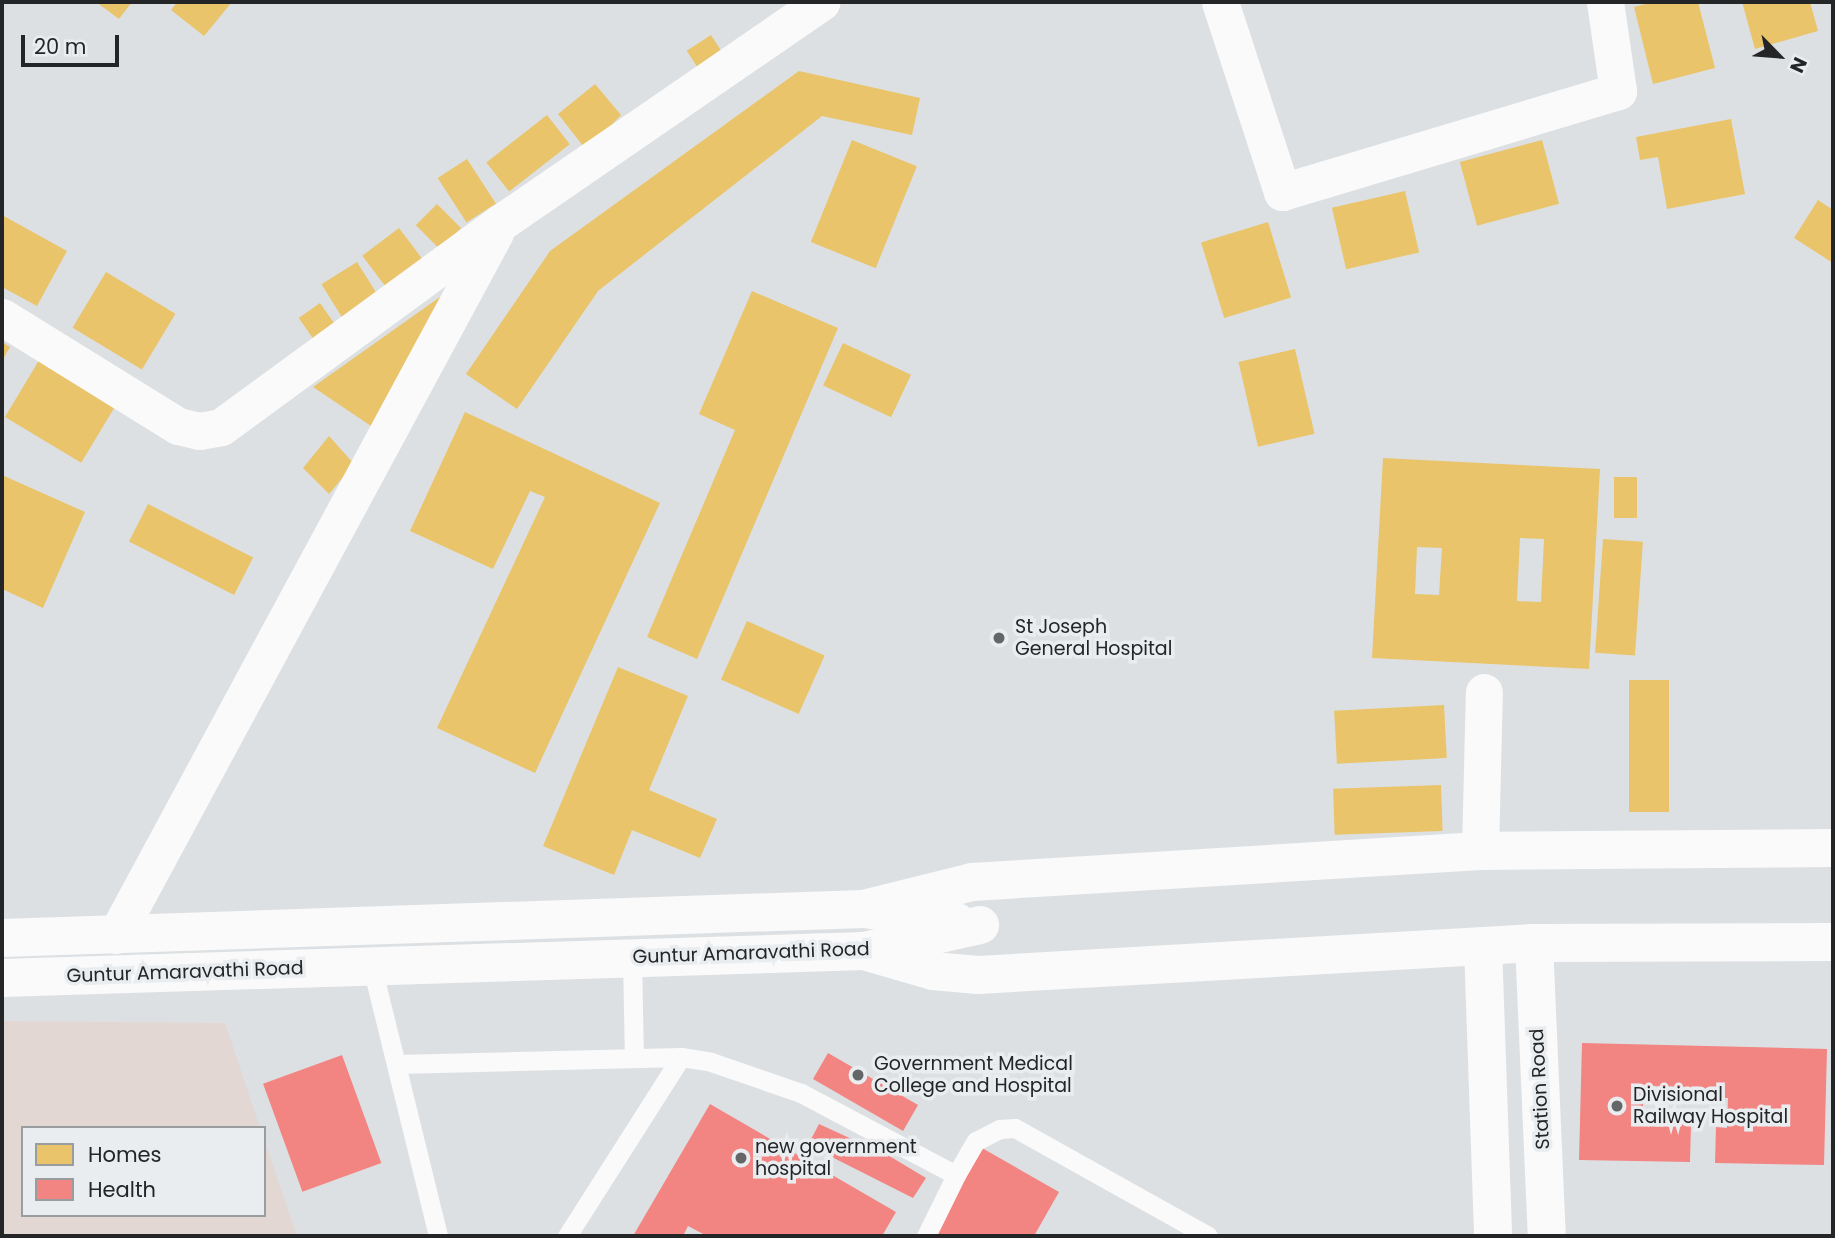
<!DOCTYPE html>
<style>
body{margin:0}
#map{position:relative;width:1835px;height:1238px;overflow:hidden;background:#dde0e2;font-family:Poppins,sans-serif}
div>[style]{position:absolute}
.education>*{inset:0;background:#e3d7d3}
.homes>*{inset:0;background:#e9c46a;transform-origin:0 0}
.health>*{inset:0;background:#f28482;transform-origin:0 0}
.lane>*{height:19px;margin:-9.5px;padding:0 9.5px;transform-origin:9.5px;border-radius:9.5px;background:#fafafb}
.street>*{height:37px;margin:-18.5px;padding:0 18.5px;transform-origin:18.5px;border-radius:18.5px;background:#fafafb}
.secondary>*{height:38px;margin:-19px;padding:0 19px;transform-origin:19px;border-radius:19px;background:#fafafb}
.primary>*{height:38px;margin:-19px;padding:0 19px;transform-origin:19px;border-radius:19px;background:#fafafb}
.dots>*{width:19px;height:19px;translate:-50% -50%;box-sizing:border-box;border:4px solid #eaedf0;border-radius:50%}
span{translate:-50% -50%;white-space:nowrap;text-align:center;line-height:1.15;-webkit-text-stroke:7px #eaedf0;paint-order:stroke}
.poi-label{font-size:19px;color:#232526}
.left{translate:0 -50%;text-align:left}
.street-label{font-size:19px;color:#232526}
.frame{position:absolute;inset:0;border:4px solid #232526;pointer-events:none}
.legend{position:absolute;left:21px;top:1126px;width:245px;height:91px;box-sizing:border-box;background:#eaedf0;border:2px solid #9a9d9f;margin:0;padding:9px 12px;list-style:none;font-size:21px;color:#232526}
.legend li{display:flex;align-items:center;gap:14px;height:35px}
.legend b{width:35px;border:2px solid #9a9d9f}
.north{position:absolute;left:1744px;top:21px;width:70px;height:70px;-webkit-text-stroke:5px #eaedf0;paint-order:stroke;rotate:115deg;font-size:19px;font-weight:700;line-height:28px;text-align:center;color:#232526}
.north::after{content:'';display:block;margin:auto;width:24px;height:32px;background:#232526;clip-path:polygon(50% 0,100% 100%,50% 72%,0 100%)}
.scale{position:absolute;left:21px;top:35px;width:98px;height:32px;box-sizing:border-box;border:4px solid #232526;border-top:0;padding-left:9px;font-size:21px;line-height:24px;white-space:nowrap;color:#232526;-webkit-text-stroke:5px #eaedf0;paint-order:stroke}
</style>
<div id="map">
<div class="education">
<div style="clip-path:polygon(2px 1021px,225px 1023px,260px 1128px,23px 1128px,23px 1215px,264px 1215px,264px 1139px,297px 1236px,2px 1236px)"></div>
</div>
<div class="homes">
<div style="clip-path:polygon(96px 2px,132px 2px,119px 19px)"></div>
<div style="clip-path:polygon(177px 2px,232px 2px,204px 36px,171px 10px)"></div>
<div style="clip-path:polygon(1653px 2px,1698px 2px,1715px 68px,1653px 84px,1634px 7px)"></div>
<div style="clip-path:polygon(1742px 2px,1810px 2px,1818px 31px,1755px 49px)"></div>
<div style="left:711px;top:35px;width:20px;height:29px;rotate:57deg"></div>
<div style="clip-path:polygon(799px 71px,920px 98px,912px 135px,822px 116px,598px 291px,517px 409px,466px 374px,550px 251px)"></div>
<div style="clip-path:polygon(595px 84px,621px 115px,587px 151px,558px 114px)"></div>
<div style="left:547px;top:115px;width:37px;height:77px;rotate:52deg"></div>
<div style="clip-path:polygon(1731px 119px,1745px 194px,1667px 209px,1658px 157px,1640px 160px,1636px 137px)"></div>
<div style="left:852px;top:140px;width:70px;height:110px;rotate:22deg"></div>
<div style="left:1542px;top:140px;width:66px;height:85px;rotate:75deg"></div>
<div style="left:467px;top:159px;width:53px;height:35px;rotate:57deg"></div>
<div style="left:1405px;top:191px;width:63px;height:75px;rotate:77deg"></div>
<div style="clip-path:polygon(1818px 200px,1833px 210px,1833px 263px,1794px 238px)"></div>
<div style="left:437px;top:204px;width:34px;height:30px;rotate:45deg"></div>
<div style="clip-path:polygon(2px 215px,67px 251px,37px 306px,2px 287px)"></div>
<div style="left:1268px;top:222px;width:79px;height:70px;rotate:73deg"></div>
<div style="left:399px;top:228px;width:44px;height:46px;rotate:53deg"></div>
<div style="left:357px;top:262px;width:44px;height:42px;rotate:58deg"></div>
<div style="left:106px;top:272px;width:81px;height:65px;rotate:31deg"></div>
<div style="clip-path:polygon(464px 280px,377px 430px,313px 387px)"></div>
<div style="clip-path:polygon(752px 291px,838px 328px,697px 659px,647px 637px,735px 430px,699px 414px)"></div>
<div style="left:320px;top:303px;width:29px;height:26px;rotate:55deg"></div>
<div style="clip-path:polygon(2px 342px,10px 347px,2px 361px)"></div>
<div style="left:843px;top:343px;width:75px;height:47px;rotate:25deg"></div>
<div style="left:1295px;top:349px;width:87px;height:58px;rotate:77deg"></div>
<div style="left:41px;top:357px;width:89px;height:70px;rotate:31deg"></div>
<div style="clip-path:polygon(465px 412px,660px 503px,535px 773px,437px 728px,545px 497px,530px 491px,493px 569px,410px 531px)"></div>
<div style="clip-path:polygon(329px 436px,354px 464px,329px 494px,303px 468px)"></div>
<div style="clip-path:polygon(evenodd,1383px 458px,1600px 469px,1589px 669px,1372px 658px,1383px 458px,1520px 538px,1544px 539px,1541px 602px,1517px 601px,1520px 538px,1383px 458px,1417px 547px,1442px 548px,1439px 595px,1415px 594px,1417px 547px)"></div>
<div style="clip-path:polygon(2px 475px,85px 512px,43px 608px,2px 589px)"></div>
<div style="left:1614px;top:477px;width:23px;height:41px"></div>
<div style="left:148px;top:504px;width:118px;height:42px;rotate:27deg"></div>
<div style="left:1603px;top:539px;width:40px;height:114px;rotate:4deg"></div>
<div style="left:747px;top:621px;width:85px;height:64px;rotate:24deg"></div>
<div style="clip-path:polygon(618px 667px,688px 696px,649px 790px,717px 819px,700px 858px,632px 830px,614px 875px,543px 846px)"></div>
<div style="left:1629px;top:680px;width:40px;height:132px"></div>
<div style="left:1444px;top:705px;width:53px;height:110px;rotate:87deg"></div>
<div style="left:1441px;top:785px;width:46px;height:108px;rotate:88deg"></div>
</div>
<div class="health">
<div style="clip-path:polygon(1582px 1043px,1827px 1049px,1824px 1165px,1715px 1163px,1716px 1127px,1727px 1128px,1728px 1098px,1687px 1097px,1687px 1087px,1644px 1086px,1642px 1123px,1691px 1124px,1690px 1162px,1579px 1160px)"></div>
<div style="left:828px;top:1053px;width:104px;height:30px;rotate:30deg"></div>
<div style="left:342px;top:1055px;width:115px;height:84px;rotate:70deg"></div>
<div style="clip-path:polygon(710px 1104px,896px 1212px,882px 1236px,707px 1236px,688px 1226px,683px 1236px,633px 1236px)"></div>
<div style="clip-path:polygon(819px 1124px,891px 1157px,926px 1178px,913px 1198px,808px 1145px)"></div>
<div style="clip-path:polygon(982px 1148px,1059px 1192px,1034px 1236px,932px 1236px)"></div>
</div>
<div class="lane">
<div style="left:632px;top:957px;width:101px;rotate:88.9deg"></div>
<div style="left:372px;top:967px;width:277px;rotate:76.2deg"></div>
<div style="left:396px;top:1064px;width:285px;rotate:-1.4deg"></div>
<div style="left:567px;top:1236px;width:212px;rotate:-57.5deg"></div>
<div style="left:681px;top:1057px;width:30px;rotate:9deg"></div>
<div style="left:711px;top:1062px;width:95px;rotate:19deg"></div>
<div style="left:801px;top:1093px;width:175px;rotate:27.9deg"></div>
<div style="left:956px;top:1175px;width:39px;rotate:-60deg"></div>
<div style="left:976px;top:1141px;width:27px;rotate:-27deg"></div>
<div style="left:1000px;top:1129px;width:15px;rotate:-4deg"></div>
<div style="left:1015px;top:1128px;width:221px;rotate:29.2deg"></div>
<div style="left:926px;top:1236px;width:68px;rotate:-63.8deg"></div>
</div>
<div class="street">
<div style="left:1220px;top:2px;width:200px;rotate:71.9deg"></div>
<div style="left:1282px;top:192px;width:351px;rotate:-16.7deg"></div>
<div style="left:1618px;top:91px;width:90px;rotate:-98.3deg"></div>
<div style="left:2px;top:317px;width:207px;rotate:31.8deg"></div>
<div style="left:178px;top:426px;width:22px;rotate:13deg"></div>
<div style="left:199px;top:431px;width:22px;rotate:-10deg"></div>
<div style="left:221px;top:427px;width:346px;rotate:-36.2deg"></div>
<div style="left:500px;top:223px;width:390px;rotate:-34.5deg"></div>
<div style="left:1480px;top:851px;width:159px;rotate:-88.6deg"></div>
<div style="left:116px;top:935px;width:798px;rotate:-61.64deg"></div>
</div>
<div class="secondary">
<div style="left:864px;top:909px;width:111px;rotate:-14deg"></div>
<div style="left:972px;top:882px;width:509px;rotate:-3.49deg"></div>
<div style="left:1480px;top:851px;width:353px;rotate:-0.5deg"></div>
<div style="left:1534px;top:943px;width:293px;rotate:87.5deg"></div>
<div style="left:1483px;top:946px;width:290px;rotate:88deg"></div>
<div style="left:864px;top:951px;width:72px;rotate:16.2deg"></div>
<div style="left:933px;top:971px;width:45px;rotate:5.1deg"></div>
<div style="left:978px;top:975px;width:557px;rotate:-3.29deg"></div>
<div style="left:1534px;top:943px;width:299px;rotate:-0.2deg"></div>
</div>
<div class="primary">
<div style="left:2px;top:938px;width:862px;rotate:-1.93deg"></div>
<div style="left:864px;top:909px;width:94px;rotate:8deg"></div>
<div style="left:2px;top:978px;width:862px;rotate:-1.79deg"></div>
<div style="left:864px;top:951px;width:119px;rotate:-12.6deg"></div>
</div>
<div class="dots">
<div style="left:999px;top:638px;background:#646668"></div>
<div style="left:858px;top:1075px;background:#646668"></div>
<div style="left:1617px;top:1106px;background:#646668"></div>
<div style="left:741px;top:1158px;background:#646668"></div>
</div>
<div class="poi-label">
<span class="left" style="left:1015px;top:638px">St Joseph<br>General Hospital</span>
<span class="left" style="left:874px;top:1075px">Government Medical<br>College and Hospital</span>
<span class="left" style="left:1633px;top:1106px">Divisional<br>Railway Hospital</span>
<span class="left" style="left:755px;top:1158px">new government<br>hospital</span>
</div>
<div class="street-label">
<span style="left:751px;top:953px;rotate:-2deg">Guntur Amaravathi Road</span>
<span style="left:185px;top:972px;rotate:-2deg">Guntur Amaravathi Road</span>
<span style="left:1540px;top:1089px;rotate:-93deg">Station Road</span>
</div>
<div class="frame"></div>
<ul class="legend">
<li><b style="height:19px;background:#e9c46a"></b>Homes</li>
<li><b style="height:19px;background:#f28482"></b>Health</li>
</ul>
<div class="north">N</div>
<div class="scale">20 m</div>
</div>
